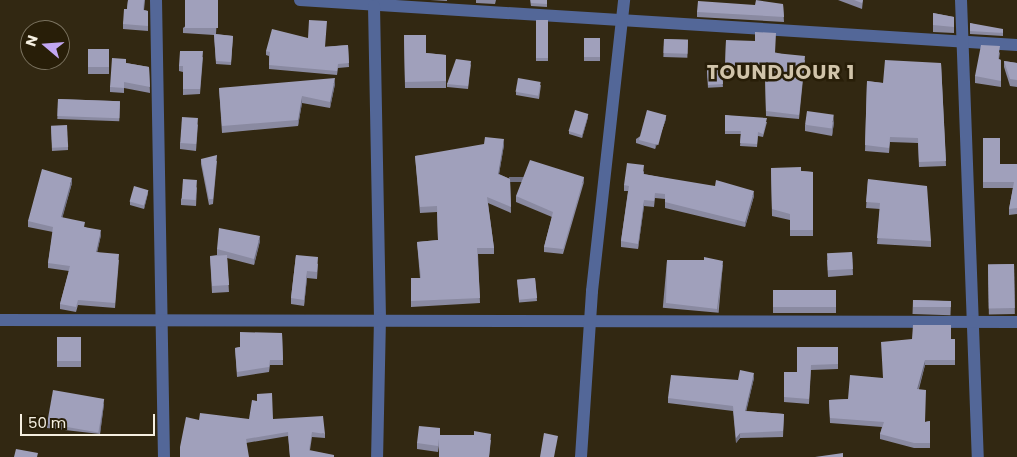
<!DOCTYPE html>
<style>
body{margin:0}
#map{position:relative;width:1017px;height:457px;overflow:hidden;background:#322812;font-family:Poppins,sans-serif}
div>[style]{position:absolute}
.minor>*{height:12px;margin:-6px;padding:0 6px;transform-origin:6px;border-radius:6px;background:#536798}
.wall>*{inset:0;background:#8a8aa1;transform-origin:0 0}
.shaded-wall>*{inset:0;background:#707083;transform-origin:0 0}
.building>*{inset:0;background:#a0a0bb;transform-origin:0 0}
span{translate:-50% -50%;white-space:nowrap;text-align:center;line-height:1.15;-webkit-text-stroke:5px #281e08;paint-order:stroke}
.district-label{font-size:20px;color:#d1c4aa;font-weight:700;letter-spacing:1px}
.north{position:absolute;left:20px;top:20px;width:50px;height:50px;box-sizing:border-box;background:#281e08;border:1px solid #7a725f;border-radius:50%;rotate:288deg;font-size:14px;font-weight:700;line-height:20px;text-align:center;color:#f5efe1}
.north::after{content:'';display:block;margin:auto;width:18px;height:22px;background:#c2a7f2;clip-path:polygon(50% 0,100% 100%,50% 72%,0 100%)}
.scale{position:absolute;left:20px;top:414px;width:135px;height:22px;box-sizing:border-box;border:2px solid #f5efe1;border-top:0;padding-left:6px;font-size:15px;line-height:18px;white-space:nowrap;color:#f5efe1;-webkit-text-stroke:4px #281e08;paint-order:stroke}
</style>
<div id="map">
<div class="minor">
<div style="left:156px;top:0;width:457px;rotate:89deg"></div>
<div style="left:300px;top:0;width:718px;rotate:3.59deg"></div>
<div style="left:961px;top:0;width:457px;rotate:87.9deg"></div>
<div style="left:374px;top:6px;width:312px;rotate:88.9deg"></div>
<div style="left:380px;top:318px;width:139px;rotate:91.2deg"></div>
<div style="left:0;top:320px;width:1017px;rotate:0.11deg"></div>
<div style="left:581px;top:457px;width:166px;rotate:-86.2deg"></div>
<div style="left:592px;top:291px;width:293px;rotate:-83.7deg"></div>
</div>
<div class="wall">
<div style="clip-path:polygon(128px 0,145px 0,144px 10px,148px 11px,148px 31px,123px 29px,123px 24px,127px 9px)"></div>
<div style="clip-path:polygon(218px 0,216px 34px,233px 36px,231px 65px,216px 64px,214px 35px,183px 33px,183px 28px)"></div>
<div style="clip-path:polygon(430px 0,447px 0,447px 1px)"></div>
<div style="clip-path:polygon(476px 0,496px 0,495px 4px,476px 3px)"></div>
<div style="clip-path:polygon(530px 0,547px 0,547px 7px,531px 6px)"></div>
<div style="clip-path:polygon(838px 0,863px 0,862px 9px)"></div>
<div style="clip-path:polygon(783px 4px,784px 22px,697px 17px,697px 12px,755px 5px)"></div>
<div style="clip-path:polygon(933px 13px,954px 17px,954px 33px,933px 32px)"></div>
<div style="left:536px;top:20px;width:12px;height:41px"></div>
<div style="clip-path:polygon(970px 23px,1003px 33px,1003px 36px,970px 34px)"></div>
<div style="clip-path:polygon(404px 35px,426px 53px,446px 55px,446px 88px,405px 88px)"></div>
<div style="left:584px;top:38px;width:16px;height:23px"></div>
<div style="left:664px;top:39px;width:24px;height:18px;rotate:2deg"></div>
<div style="clip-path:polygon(726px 40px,805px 60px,799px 119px,766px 116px,765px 74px,725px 72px)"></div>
<div style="clip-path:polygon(348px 45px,349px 67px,338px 68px,337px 75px,269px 69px,269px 56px,266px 55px,266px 51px)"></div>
<div style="left:88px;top:49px;width:21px;height:25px"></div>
<div style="clip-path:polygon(1000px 52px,999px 59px,1001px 60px,1001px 87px,975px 83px,975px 76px)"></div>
<div style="clip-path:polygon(203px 57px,200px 94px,183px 95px,183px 72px,179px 71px,179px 66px)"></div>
<div style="clip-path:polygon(1004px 61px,1017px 63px,1017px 87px,1010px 86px,1004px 67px)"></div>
<div style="clip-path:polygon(126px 63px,149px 67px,150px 93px,124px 88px,124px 93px,110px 92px,110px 87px)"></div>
<div style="clip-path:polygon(941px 63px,946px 166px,919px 167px,918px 143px,890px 142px,889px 153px,865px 151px,867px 81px,883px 83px)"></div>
<div style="clip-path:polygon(471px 64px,468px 89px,447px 87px,447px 84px)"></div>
<div style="left:722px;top:69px;width:18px;height:15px;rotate:87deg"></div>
<div style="clip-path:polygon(335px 84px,330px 108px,302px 103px,298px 126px,222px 133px,219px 88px)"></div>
<div style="clip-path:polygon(541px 85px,539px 99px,516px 95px,516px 92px)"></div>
<div style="left:58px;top:99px;width:62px;height:20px;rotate:2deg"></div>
<div style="clip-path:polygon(725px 115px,767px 122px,763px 137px,758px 136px,757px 147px,740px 146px,741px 134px,725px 134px)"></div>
<div style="clip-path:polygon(588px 117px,582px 138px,569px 134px,569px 131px)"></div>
<div style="clip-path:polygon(666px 119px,655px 149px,636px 143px,636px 139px)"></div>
<div style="clip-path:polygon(834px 122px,832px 136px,805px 131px,805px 125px)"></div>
<div style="clip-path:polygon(198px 124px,196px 151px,180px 149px,180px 143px)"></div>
<div style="clip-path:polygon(51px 126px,68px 147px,68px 150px,52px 151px)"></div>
<div style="clip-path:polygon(983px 138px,1000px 164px,1017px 164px,1017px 214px,1009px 215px,1009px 209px,1013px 188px,983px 188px)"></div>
<div style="clip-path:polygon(504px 145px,499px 174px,510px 179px,511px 213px,488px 203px,494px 248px,494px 254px,478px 254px,480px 303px,411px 307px,411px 278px,420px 278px,417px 242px,438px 240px,437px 212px,420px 213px,415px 156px)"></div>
<div style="clip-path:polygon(201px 159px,217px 161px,213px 204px,209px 205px,201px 164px)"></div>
<div style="clip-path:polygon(771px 168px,813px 172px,813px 236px,790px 236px,790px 220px,772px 216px)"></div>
<div style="clip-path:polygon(644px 171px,644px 174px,754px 196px,745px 227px,665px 208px,665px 199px,655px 198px,654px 207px,644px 206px,638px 249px,621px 247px,621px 241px,628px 191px,624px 191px,624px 185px)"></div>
<div style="clip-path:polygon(868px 179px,931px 241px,931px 247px,877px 244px,880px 209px,866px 208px)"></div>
<div style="clip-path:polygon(584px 182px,563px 254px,544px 252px,544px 247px,552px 217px,516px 202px,516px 196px)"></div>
<div style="clip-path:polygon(72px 183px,62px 218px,85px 227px,101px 235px,97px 252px,119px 260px,115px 308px,78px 305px,76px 312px,60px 309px,60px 304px,69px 271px,48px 268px,48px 263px,53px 232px,28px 227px,28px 221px)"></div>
<div style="clip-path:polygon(197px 187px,196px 206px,181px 205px,181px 199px)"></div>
<div style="clip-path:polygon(148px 193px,144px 209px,130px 205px,130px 201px)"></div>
<div style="clip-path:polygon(260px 241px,254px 265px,227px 258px,229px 292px,212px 293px,210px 256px,217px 255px,217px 249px)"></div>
<div style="clip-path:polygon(852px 252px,853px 275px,828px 277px,827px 260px)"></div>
<div style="clip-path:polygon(296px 255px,318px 264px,317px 279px,307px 278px,304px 306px,291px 304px,291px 298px)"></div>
<div style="left:667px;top:260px;width:56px;height:48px;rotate:5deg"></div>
<div style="left:1014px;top:264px;width:50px;height:26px;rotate:89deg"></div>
<div style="left:535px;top:278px;width:23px;height:18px;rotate:85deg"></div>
<div style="left:773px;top:290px;width:63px;height:23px"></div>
<div style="left:913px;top:300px;width:38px;height:14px;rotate:2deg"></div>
<div style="clip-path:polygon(282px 333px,283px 365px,270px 365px,269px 372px,237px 377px,235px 348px,240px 347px)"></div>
<div style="left:57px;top:337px;width:24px;height:30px"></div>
<div style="clip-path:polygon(951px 339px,955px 339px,955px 365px,925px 365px,919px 389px,925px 422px,930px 421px,930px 448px,914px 448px,880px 439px,880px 434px,882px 427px,830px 423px,829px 400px,848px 399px)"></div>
<div style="clip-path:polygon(838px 347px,838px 369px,811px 370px,809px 404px,784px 402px,784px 372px,797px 372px)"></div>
<div style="clip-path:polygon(754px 378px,746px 411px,784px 414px,783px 437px,740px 438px,736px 443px,733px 411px,668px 403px,668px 398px,738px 380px)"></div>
<div style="clip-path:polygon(104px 404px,100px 434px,47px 428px,47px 423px)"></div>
<div style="clip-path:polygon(273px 419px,325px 434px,325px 438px,312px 437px,310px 450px,290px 457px,288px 436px,246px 443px,199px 420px)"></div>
<div style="clip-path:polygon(440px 435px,491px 440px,489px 457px,439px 457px,439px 446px,438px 452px,417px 449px,417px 443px)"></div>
</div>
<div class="shaded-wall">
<div style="clip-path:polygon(335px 78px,335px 84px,330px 108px,330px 102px)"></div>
<div style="clip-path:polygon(302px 96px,302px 103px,298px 126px,298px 120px)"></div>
<div style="clip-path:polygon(588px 114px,588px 117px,582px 138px,582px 135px)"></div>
<div style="clip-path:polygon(666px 115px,666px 119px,655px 149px,655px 146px)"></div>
<div style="clip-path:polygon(834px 115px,834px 122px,832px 136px,832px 130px)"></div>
<div style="clip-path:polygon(504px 139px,504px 145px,498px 180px,498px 174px)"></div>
<div style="left:584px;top:177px;width:5px;height:75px;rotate:90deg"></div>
<div style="clip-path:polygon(72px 178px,72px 183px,61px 223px,61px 217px)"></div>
<div style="clip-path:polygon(148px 190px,148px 193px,144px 209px,144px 205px)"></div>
<div style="clip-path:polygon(754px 191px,754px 196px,745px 227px,745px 222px)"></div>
<div style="clip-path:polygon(644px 200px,644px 206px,638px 249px,638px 244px)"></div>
<div style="clip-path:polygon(101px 230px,101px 235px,96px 258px,96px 252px)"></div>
<div style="clip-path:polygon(260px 236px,260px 241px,254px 265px,254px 259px)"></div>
<div style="clip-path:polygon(723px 261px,723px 265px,717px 313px,717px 309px)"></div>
<div style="clip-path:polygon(307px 271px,307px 278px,304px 306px,304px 300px)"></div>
<div style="clip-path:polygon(925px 360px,925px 365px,917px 394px,917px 389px)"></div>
<div style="clip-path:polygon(754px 373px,754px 378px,745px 417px,745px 411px)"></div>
<div style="clip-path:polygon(104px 399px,104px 404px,100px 434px,100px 429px)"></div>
<div style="clip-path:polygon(740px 433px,740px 438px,736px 443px,736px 438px)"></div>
</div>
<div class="building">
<div style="clip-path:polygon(128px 0,144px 0,143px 10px,148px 11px,148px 26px,123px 24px,124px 9px,127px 9px)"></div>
<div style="left:185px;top:0;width:33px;height:28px"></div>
<div style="clip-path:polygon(531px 0,547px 0,547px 4px,531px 3px)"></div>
<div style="clip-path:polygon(756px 0,783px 4px,784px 17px,697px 12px,698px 1px,755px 5px)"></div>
<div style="clip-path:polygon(854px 0,863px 0,862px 3px)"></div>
<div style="clip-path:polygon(933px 13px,954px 17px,954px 27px,933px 25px)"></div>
<div style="clip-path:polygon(309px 20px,327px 21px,325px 47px,348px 45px,349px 63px,338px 64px,337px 71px,269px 65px,270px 52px,266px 51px,272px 29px,308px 38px)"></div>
<div style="left:536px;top:20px;width:12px;height:38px"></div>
<div style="clip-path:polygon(970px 23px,1003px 29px,1003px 33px,970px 31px)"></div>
<div style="clip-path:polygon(755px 32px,776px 33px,775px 53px,805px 56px,799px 115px,766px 111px,765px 70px,725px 68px,726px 40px,755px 41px)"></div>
<div style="clip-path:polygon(214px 34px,233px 36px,231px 62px,216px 61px)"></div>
<div style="clip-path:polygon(404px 35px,426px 35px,426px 53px,446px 55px,446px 81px,405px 82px)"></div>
<div style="left:584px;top:38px;width:16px;height:19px"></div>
<div style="left:664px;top:39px;width:24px;height:14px;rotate:2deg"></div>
<div style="clip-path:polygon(981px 45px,1000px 46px,998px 59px,1001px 60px,1001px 81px,975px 76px)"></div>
<div style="left:88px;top:49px;width:21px;height:18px"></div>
<div style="clip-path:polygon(180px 51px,203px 51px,200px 89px,183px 89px,183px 66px,179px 66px)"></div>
<div style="clip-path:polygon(112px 58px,126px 59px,126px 63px,149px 67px,150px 87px,124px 82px,124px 88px,110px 87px)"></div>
<div style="clip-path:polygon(456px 59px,471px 61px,468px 86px,447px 84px)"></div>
<div style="clip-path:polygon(885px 60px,941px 63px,946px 161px,919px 162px,918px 138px,890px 137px,889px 148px,865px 145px,867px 81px,883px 83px)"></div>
<div style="clip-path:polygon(1004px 61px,1017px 63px,1017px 80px,1010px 79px)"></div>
<div style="left:722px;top:69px;width:15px;height:15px;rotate:86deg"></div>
<div style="clip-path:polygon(335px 78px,330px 102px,302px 96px,298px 120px,222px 126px,219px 88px)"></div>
<div style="left:518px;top:78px;width:23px;height:14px;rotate:10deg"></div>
<div style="left:58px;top:99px;width:62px;height:17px;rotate:2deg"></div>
<div style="left:575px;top:110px;width:14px;height:22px;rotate:17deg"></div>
<div style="left:647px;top:110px;width:20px;height:31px;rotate:15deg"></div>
<div style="left:807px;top:111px;width:27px;height:14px;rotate:8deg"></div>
<div style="clip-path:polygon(725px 115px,767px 118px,763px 134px,758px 132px,757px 144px,740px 143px,741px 131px,725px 131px)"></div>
<div style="left:182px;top:117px;width:16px;height:26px;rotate:4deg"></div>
<div style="left:67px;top:125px;width:22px;height:16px;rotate:87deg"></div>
<div style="clip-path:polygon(485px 137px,504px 139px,498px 174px,510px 179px,511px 207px,487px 197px,494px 248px,477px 248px,480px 298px,411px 301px,411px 278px,421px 278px,417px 242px,438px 240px,437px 206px,420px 207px,415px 156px,484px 144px)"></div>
<div style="clip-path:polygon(983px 138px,1000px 138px,1000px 164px,1017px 164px,1017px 208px,1009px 209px,1014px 182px,983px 182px)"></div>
<div style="clip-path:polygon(217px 155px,213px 199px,209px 199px,201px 159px)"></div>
<div style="clip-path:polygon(530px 160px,584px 177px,563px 249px,544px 247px,553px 212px,516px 196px)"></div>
<div style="clip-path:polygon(627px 163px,644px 165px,643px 174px,715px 186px,716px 180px,754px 191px,745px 222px,665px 202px,665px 194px,655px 193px,654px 201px,644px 200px,638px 244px,621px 241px,629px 186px,624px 185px)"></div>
<div style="clip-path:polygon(801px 167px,801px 171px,813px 172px,813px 230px,790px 230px,790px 214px,772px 209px,771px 168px)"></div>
<div style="clip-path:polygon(42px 169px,72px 178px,61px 217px,85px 222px,84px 227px,101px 230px,96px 252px,119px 254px,115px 303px,78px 300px,76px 307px,60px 304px,70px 266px,48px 263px,53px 227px,28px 221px)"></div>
<div style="left:183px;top:179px;width:14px;height:20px;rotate:4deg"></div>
<div style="clip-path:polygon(868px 179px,927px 186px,931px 241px,877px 238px,880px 203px,866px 202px)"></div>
<div style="left:134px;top:186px;width:15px;height:16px;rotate:16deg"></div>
<div style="clip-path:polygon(219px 228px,260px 236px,254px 259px,217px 249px)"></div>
<div style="left:852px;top:252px;width:17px;height:25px;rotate:87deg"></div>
<div style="left:227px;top:255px;width:30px;height:17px;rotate:86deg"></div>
<div style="clip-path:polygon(296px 255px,318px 257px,317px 272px,307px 271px,304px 300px,291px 298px)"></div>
<div style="clip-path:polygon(704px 257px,723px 261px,717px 309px,666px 303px,667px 260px,704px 260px)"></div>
<div style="left:1014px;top:264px;width:44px;height:26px;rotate:89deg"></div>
<div style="left:535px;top:278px;width:20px;height:18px;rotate:84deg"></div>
<div style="left:773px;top:290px;width:63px;height:17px"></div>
<div style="clip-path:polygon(913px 300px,951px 301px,951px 307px,913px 307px)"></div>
<div style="clip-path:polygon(913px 325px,951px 325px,951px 339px,955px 339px,955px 360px,925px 360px,917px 389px,926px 390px,925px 422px,930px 421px,930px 443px,914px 443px,880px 434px,884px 422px,830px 418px,829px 400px,848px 399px,850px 375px,883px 378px,881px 342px,912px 339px)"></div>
<div style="clip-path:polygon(240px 332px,282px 333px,283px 360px,270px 360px,269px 367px,237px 372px,235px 348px,240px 347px)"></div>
<div style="left:57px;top:337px;width:24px;height:24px"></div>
<div style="clip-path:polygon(797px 347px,838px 347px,838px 364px,811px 365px,809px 399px,784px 397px,784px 372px,797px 372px)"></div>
<div style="clip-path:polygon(740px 370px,754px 373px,745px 411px,784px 414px,783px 431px,740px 433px,736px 438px,733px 406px,668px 398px,671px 375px,738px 380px)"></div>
<div style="left:53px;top:390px;width:52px;height:34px;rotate:10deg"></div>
<div style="clip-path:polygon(272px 393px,273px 419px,323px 416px,325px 434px,312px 432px,309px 450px,334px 455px,334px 457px,290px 457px,288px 432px,246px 439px,249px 457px,180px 457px,180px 447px,186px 417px,199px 420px,200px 413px,249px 419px,252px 400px,257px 401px,257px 394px)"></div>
<div style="clip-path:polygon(419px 426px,440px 428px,440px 435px,474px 435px,474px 431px,491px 434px,489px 457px,439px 457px,439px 439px,438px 446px,417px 443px)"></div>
<div style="clip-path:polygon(544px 433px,558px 436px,554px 457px,540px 457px)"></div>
<div style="clip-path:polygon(16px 449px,38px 453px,37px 457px,14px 457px)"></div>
<div style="clip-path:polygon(843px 453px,843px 457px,815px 457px)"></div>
</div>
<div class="district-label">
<span style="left:781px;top:72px">TOUNDJOUR 1</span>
</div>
<div class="north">N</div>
<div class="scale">50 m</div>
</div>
